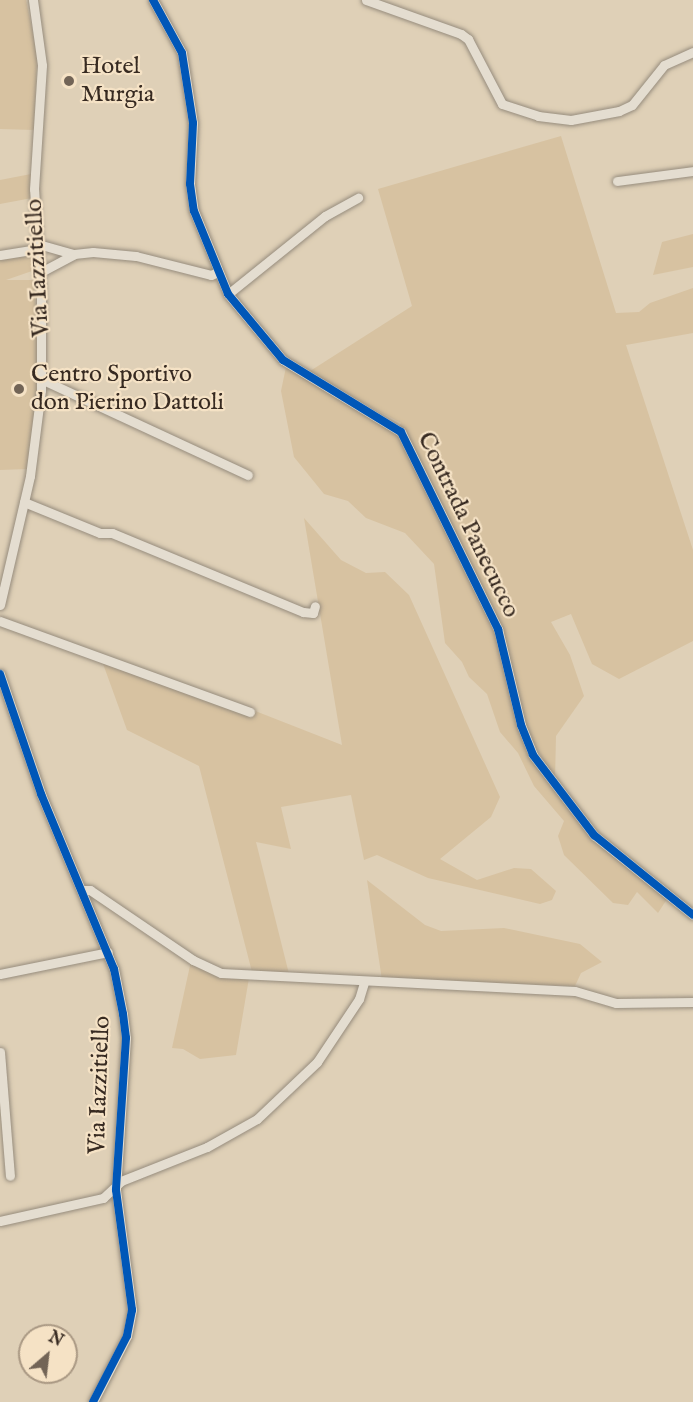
<!DOCTYPE html>
<style>
body{margin:0}
#map{position:relative;width:693px;height:1402px;overflow:hidden;background:#dfd0b7;font-family:"IM FELL English",serif}
div>[style]{position:absolute}
.green>*{inset:0;background:#d7c2a1}
.roads{filter:drop-shadow(0 0 2px #968c7d) drop-shadow(0 0 2px #968c7d)}
.street>*{height:9px;margin:-4.5px;padding:0 4.5px;transform-origin:4.5px;border-radius:4.5px;background:#e4ddd0}
.cycleway>*{height:8px;margin:-4px;padding:0 4px;transform-origin:4px;border-radius:4px;background:#0057b8}
.dots>*{width:16px;height:16px;translate:-50% -50%;box-sizing:border-box;border:3px solid #f5e2c5;border-radius:50%}
span{translate:-50% -50%;white-space:nowrap;text-align:center;line-height:1.15;-webkit-text-stroke:4.5px #f5e2c5;paint-order:stroke}
.poi-label{font-size:24px;color:#372a21}
.left{translate:0 -50%;text-align:left}
.street-label{font-size:24px;color:#372a21}
.north{position:absolute;left:18px;top:1324px;width:60px;height:60px;box-sizing:border-box;background:#f5e2c5;border:2px solid #a99883;border-radius:50%;rotate:28deg;font-size:16px;font-weight:700;line-height:24px;text-align:center;color:#372a21}
.north::after{content:'';display:block;margin:auto;width:21px;height:27px;background:#726456;clip-path:polygon(50% 0,100% 100%,50% 72%,0 100%)}
</style>
<div id="map">
<div class="green">
<div style="clip-path:polygon(0 0,26px 0,37px 53px,34px 130px,0 129px)"></div>
<div style="clip-path:polygon(561px 136px,616px 313px,639px 312px,650px 303px,693px 288px,693px 333px,626px 345px,693px 550px,693px 641px,619px 679px,592px 664px,571px 614px,551px 622px,570px 655px,584px 696px,556px 736px,555px 780px,528px 734px,504px 635px,496px 631px,533px 757px,596px 839px,669px 896px,658px 913px,637px 892px,628px 905px,613px 903px,564px 855px,558px 836px,564px 821px,534px 786px,518px 753px,500px 732px,487px 694px,469px 677px,462px 662px,445px 643px,434px 564px,405px 533px,366px 518px,348px 501px,324px 494px,294px 457px,281px 391px,286px 367px,399px 426px,401px 423px,307px 373px,412px 306px,378px 189px)"></div>
<div style="clip-path:polygon(31px 174px,32px 198px,0 204px,0 180px)"></div>
<div style="clip-path:polygon(693px 234px,693px 267px,653px 275px,662px 242px)"></div>
<div style="clip-path:polygon(32px 253px,32px 271px,6px 280px,34px 280px,39px 368px,36px 411px,27px 469px,0 470px,0 257px)"></div>
<div style="clip-path:polygon(304px 518px,341px 560px,366px 573px,385px 572px,409px 595px,500px 797px,491px 817px,440px 859px,477px 880px,514px 868px,531px 869px,556px 891px,552px 900px,540px 904px,428px 878px,377px 855px,364px 860px,351px 795px,281px 807px,291px 849px,256px 842px,289px 974px,252px 972px,199px 766px,127px 730px,102px 661px,230px 701px,342px 745px)"></div>
<div style="clip-path:polygon(367px 880px,425px 925px,441px 931px,504px 928px,580px 944px,602px 962px,581px 973px,575px 986px,382px 980px)"></div>
<div style="clip-path:polygon(191px 961px,249px 978px,236px 1055px,200px 1059px,183px 1049px,172px 1048px)"></div>
</div>
<div class="roads">
<div class="street">
<div style="left:153px;top:0;width:60px;rotate:61.3deg"></div>
<div style="left:182px;top:53px;width:71px;rotate:81.1deg"></div>
<div style="left:193px;top:123px;width:61px;rotate:92.8deg"></div>
<div style="left:190px;top:184px;width:27px;rotate:82deg"></div>
<div style="left:194px;top:211px;width:90px;rotate:67.7deg"></div>
<div style="left:228px;top:294px;width:86px;rotate:50.2deg"></div>
<div style="left:283px;top:360px;width:138px;rotate:31.4deg"></div>
<div style="left:401px;top:432px;width:220px;rotate:63.8deg"></div>
<div style="left:498px;top:629px;width:99px;rotate:76.5deg"></div>
<div style="left:521px;top:725px;width:32px;rotate:68deg"></div>
<div style="left:533px;top:755px;width:101px;rotate:52.7deg"></div>
<div style="left:594px;top:835px;width:127px;rotate:38.9deg"></div>
<div style="left:366px;top:0;width:101px;rotate:19.7deg"></div>
<div style="left:461px;top:34px;width:9px;rotate:36deg"></div>
<div style="left:468px;top:39px;width:73px;rotate:62.4deg"></div>
<div style="left:502px;top:104px;width:38px;rotate:18deg"></div>
<div style="left:538px;top:116px;width:33px;rotate:7deg"></div>
<div style="left:571px;top:120px;width:49px;rotate:-10.6deg"></div>
<div style="left:619px;top:111px;width:14px;rotate:-25deg"></div>
<div style="left:632px;top:105px;width:51px;rotate:-51.3deg"></div>
<div style="left:664px;top:65px;width:32px;rotate:-24deg"></div>
<div style="left:617px;top:181px;width:77px;rotate:-7.5deg"></div>
<div style="left:38px;top:244px;width:37px;rotate:16deg"></div>
<div style="left:0;top:255px;width:38px;rotate:-9deg"></div>
<div style="left:39px;top:273px;width:40px;rotate:-28deg"></div>
<div style="left:74px;top:254px;width:19px;rotate:-6deg"></div>
<div style="left:93px;top:252px;width:43px;rotate:5.3deg"></div>
<div style="left:136px;top:256px;width:77px;rotate:14.2deg"></div>
<div style="left:211px;top:275px;width:8px;rotate:-23deg"></div>
<div style="left:228px;top:294px;width:124px;rotate:-38.8deg"></div>
<div style="left:325px;top:216px;width:38px;rotate:-29deg"></div>
<div style="left:41px;top:379px;width:228px;rotate:24.9deg"></div>
<div style="left:24px;top:502px;width:82px;rotate:22.2deg"></div>
<div style="left:100px;top:533px;width:12px"></div>
<div style="left:112px;top:533px;width:207px;rotate:22.5deg"></div>
<div style="left:303px;top:612px;width:10px;rotate:6deg"></div>
<div style="left:313px;top:613px;width:7px;rotate:-74deg"></div>
<div style="left:0;top:605px;width:132px;rotate:-76.9deg"></div>
<div style="left:30px;top:476px;width:87px;rotate:-82.7deg"></div>
<div style="left:41px;top:390px;width:94px;rotate:-90deg"></div>
<div style="left:41px;top:296px;width:107px;rotate:-93.7deg"></div>
<div style="left:34px;top:189px;width:124px;rotate:-86.3deg"></div>
<div style="left:42px;top:65px;width:66px;rotate:-97.9deg"></div>
<div style="left:0;top:621px;width:266px;rotate:20deg"></div>
<div style="left:0;top:674px;width:127px;rotate:71.1deg"></div>
<div style="left:41px;top:794px;width:190px;rotate:67.4deg"></div>
<div style="left:114px;top:969px;width:46px;rotate:78.7deg"></div>
<div style="left:123px;top:1014px;width:24px;rotate:83deg"></div>
<div style="left:126px;top:1038px;width:152px;rotate:93.8deg"></div>
<div style="left:116px;top:1190px;width:121px;rotate:82.4deg"></div>
<div style="left:132px;top:1310px;width:26px;rotate:101deg"></div>
<div style="left:127px;top:1336px;width:74px;rotate:117.3deg"></div>
<div style="left:82px;top:890px;width:8px"></div>
<div style="left:90px;top:890px;width:125px;rotate:34.2deg"></div>
<div style="left:193px;top:960px;width:31px;rotate:25deg"></div>
<div style="left:221px;top:973px;width:354px;rotate:2.9deg"></div>
<div style="left:575px;top:991px;width:43px;rotate:16.3deg"></div>
<div style="left:616px;top:1003px;width:77px;rotate:-0.7deg"></div>
<div style="left:0;top:974px;width:110px;rotate:-11.5deg"></div>
<div style="left:0;top:1052px;width:124px;rotate:85.4deg"></div>
<div style="left:0;top:1221px;width:106px;rotate:-12.6deg"></div>
<div style="left:103px;top:1198px;width:25px;rotate:-43deg"></div>
<div style="left:121px;top:1181px;width:92px;rotate:-21.6deg"></div>
<div style="left:207px;top:1147px;width:57px;rotate:-29.2deg"></div>
<div style="left:257px;top:1119px;width:83px;rotate:-43.5deg"></div>
<div style="left:317px;top:1062px;width:76px;rotate:-56.3deg"></div>
<div style="left:359px;top:999px;width:17px;rotate:-73deg"></div>
</div>
</div>
<div class="cycleway">
<div style="left:153px;top:0;width:60px;rotate:61.3deg"></div>
<div style="left:182px;top:53px;width:71px;rotate:81.1deg"></div>
<div style="left:193px;top:123px;width:61px;rotate:92.8deg"></div>
<div style="left:190px;top:184px;width:27px;rotate:82deg"></div>
<div style="left:194px;top:211px;width:90px;rotate:67.7deg"></div>
<div style="left:228px;top:294px;width:86px;rotate:50.2deg"></div>
<div style="left:283px;top:360px;width:138px;rotate:31.4deg"></div>
<div style="left:401px;top:432px;width:220px;rotate:63.8deg"></div>
<div style="left:498px;top:629px;width:99px;rotate:76.5deg"></div>
<div style="left:521px;top:725px;width:32px;rotate:68deg"></div>
<div style="left:533px;top:755px;width:101px;rotate:52.7deg"></div>
<div style="left:594px;top:835px;width:127px;rotate:38.9deg"></div>
<div style="left:0;top:674px;width:127px;rotate:71.1deg"></div>
<div style="left:41px;top:794px;width:190px;rotate:67.4deg"></div>
<div style="left:114px;top:969px;width:46px;rotate:78.7deg"></div>
<div style="left:123px;top:1014px;width:24px;rotate:83deg"></div>
<div style="left:126px;top:1038px;width:152px;rotate:93.8deg"></div>
<div style="left:116px;top:1190px;width:121px;rotate:82.4deg"></div>
<div style="left:132px;top:1310px;width:26px;rotate:101deg"></div>
<div style="left:127px;top:1336px;width:74px;rotate:117.3deg"></div>
</div>
<div class="dots">
<div style="left:69px;top:81px;background:#726456"></div>
<div style="left:19px;top:389px;background:#726456"></div>
</div>
<div class="poi-label">
<span class="left" style="left:81px;top:81px">Hotel<br>Murgia</span>
<span class="left" style="left:31px;top:389px">Centro Sportivo<br>don Pierino Dattoli</span>
</div>
<div class="street-label">
<span style="left:38px;top:268px;rotate:-93deg">Via Iazzitiello</span>
<span style="left:468px;top:525px;rotate:64deg">Contrada Panecucco</span>
<span style="left:100px;top:1085px;rotate:-88deg">Via Iazzitiello</span>
</div>
<div class="north">N</div>
</div>
